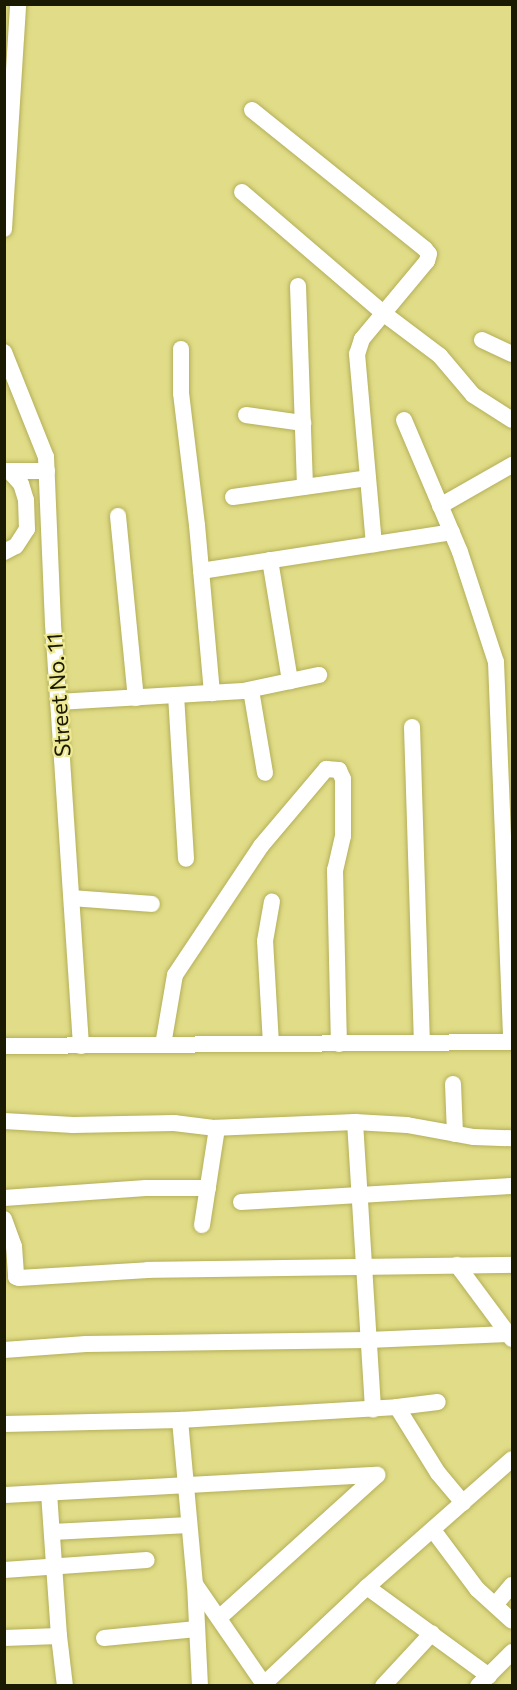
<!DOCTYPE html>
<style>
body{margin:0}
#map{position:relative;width:517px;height:1690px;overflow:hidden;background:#e1dc87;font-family:Commissioner,sans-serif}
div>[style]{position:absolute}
.roads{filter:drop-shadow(0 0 2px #b4af5a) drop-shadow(0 0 2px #b4af5a)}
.minor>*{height:16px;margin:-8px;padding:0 8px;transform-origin:8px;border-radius:8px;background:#fff}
span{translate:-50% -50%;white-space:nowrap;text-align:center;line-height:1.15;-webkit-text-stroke:4.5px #eee994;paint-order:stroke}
.street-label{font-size:22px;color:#1a1901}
.frame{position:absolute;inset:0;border:6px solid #1a1901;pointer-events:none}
</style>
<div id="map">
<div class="roads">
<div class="minor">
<div style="left:252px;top:110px;width:222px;rotate:38.8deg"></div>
<div style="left:425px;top:249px;width:6px;rotate:51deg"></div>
<div style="left:429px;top:254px;width:7px;rotate:106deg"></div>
<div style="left:427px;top:261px;width:102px;rotate:129.8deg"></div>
<div style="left:362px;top:339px;width:16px;rotate:108deg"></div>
<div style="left:357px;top:354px;width:191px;rotate:84.9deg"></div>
<div style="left:242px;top:192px;width:186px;rotate:40.6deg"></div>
<div style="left:383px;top:313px;width:71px;rotate:37deg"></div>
<div style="left:440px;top:356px;width:51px;rotate:49.8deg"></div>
<div style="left:473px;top:395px;width:46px;rotate:32.7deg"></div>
<div style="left:4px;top:229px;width:225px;rotate:-86.4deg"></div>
<div style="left:298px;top:286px;width:201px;rotate:88deg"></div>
<div style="left:482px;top:340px;width:33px;rotate:25deg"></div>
<div style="left:181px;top:349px;width:44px;rotate:90deg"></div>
<div style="left:181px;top:393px;width:133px;rotate:83.1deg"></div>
<div style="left:197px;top:525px;width:169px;rotate:84.9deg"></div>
<div style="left:4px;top:352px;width:113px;rotate:68.2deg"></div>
<div style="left:46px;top:457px;width:167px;rotate:87.6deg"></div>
<div style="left:53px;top:624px;width:423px;rotate:86.2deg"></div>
<div style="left:246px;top:415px;width:58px;rotate:8deg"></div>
<div style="left:404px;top:420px;width:143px;rotate:67deg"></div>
<div style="left:460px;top:552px;width:116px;rotate:71.9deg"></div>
<div style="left:496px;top:662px;width:380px;rotate:87.7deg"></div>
<div style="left:5px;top:471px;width:42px"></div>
<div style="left:233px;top:497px;width:136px;rotate:-8deg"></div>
<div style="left:440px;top:506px;width:83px;rotate:-29.7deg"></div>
<div style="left:118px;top:516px;width:183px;rotate:84.4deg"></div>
<div style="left:4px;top:552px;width:13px;rotate:-27deg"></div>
<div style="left:16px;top:546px;width:20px;rotate:-57deg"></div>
<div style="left:27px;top:529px;width:29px;rotate:-92deg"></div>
<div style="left:26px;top:500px;width:17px;rotate:-107deg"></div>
<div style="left:21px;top:484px;width:15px;rotate:-132deg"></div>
<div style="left:270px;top:560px;width:123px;rotate:80.6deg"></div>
<div style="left:201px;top:571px;width:254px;rotate:-8.8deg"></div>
<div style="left:251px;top:690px;width:84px;rotate:80.4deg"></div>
<div style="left:176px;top:695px;width:164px;rotate:86.5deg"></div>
<div style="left:58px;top:702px;width:185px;rotate:-3.4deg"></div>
<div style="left:243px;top:691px;width:78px;rotate:-11.9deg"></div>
<div style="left:412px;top:727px;width:316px;rotate:88.2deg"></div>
<div style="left:72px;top:898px;width:80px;rotate:4.3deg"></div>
<div style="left:271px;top:1044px;width:103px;rotate:-93.3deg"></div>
<div style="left:265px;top:941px;width:40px;rotate:-80deg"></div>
<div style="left:163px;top:1045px;width:71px;rotate:-80.3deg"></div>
<div style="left:175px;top:975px;width:155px;rotate:-56.3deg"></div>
<div style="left:261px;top:846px;width:101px;rotate:-49.8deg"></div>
<div style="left:326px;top:769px;width:13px;rotate:4deg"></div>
<div style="left:339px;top:770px;width:10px;rotate:66deg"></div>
<div style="left:343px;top:779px;width:57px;rotate:90deg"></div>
<div style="left:343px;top:836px;width:35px;rotate:103deg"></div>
<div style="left:335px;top:870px;width:174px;rotate:88.7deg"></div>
<div style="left:4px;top:1046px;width:508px;rotate:-0.45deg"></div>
<div style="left:453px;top:1084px;width:50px;rotate:87.7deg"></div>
<div style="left:4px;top:1121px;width:69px;rotate:3.3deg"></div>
<div style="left:73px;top:1125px;width:101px;rotate:-1.1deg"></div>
<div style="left:174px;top:1123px;width:38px;rotate:7deg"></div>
<div style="left:212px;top:1128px;width:143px;rotate:-2.4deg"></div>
<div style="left:355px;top:1122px;width:52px;rotate:3.3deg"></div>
<div style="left:407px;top:1125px;width:68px;rotate:10.2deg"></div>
<div style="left:474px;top:1137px;width:38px;rotate:2deg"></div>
<div style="left:355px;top:1122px;width:288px;rotate:86.4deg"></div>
<div style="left:4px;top:1198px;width:142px;rotate:-4deg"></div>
<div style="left:146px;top:1188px;width:62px"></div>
<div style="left:241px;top:1202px;width:271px;rotate:-3.4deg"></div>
<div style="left:4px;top:1219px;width:29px;rotate:70deg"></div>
<div style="left:14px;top:1246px;width:31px;rotate:86deg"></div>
<div style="left:16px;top:1277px;width:3px;rotate:18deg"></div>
<div style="left:19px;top:1278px;width:129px;rotate:-3.5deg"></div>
<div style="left:148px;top:1270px;width:364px;rotate:-0.8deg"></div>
<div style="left:202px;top:1225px;width:98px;rotate:-81.2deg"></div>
<div style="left:457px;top:1265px;width:92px;rotate:53.4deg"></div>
<div style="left:4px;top:1350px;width:82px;rotate:-4.2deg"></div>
<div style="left:86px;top:1344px;width:282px;rotate:-0.8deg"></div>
<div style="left:368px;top:1340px;width:140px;rotate:-2.5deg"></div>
<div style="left:397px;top:1407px;width:78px;rotate:58.2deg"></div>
<div style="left:438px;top:1473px;width:39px;rotate:50deg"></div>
<div style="left:180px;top:1420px;width:165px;rotate:84.8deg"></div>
<div style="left:195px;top:1584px;width:124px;rotate:55.5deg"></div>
<div style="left:4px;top:1424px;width:176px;rotate:-1.3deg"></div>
<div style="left:180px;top:1420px;width:217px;rotate:-3.4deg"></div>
<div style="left:397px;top:1407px;width:41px;rotate:-7deg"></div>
<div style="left:49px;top:1493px;width:143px;rotate:86deg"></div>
<div style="left:4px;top:1495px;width:374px;rotate:-3.1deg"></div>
<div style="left:433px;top:1530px;width:74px;rotate:53.3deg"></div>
<div style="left:477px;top:1589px;width:47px;rotate:42.4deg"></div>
<div style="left:52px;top:1532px;width:137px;rotate:-2.9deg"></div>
<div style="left:4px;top:1570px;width:143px;rotate:-4deg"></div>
<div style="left:195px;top:1584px;width:102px;rotate:87.2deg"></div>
<div style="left:367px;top:1587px;width:151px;rotate:36.1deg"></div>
<div style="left:495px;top:1605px;width:26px;rotate:-50deg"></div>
<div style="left:219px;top:1618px;width:213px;rotate:-42.1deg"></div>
<div style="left:4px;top:1638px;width:55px;rotate:-2.1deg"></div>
<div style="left:59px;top:1636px;width:50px;rotate:83.2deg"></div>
<div style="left:104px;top:1638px;width:93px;rotate:-5.5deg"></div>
<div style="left:264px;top:1684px;width:141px;rotate:-43.3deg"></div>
<div style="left:367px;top:1587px;width:193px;rotate:-41.4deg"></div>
<div style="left:383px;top:1686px;width:72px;rotate:-47.2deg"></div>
<div style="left:478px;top:1686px;width:48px;rotate:-45deg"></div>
</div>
</div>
<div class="street-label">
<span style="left:58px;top:695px;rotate:-94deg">Street No. 11</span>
</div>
<div class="frame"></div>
</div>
